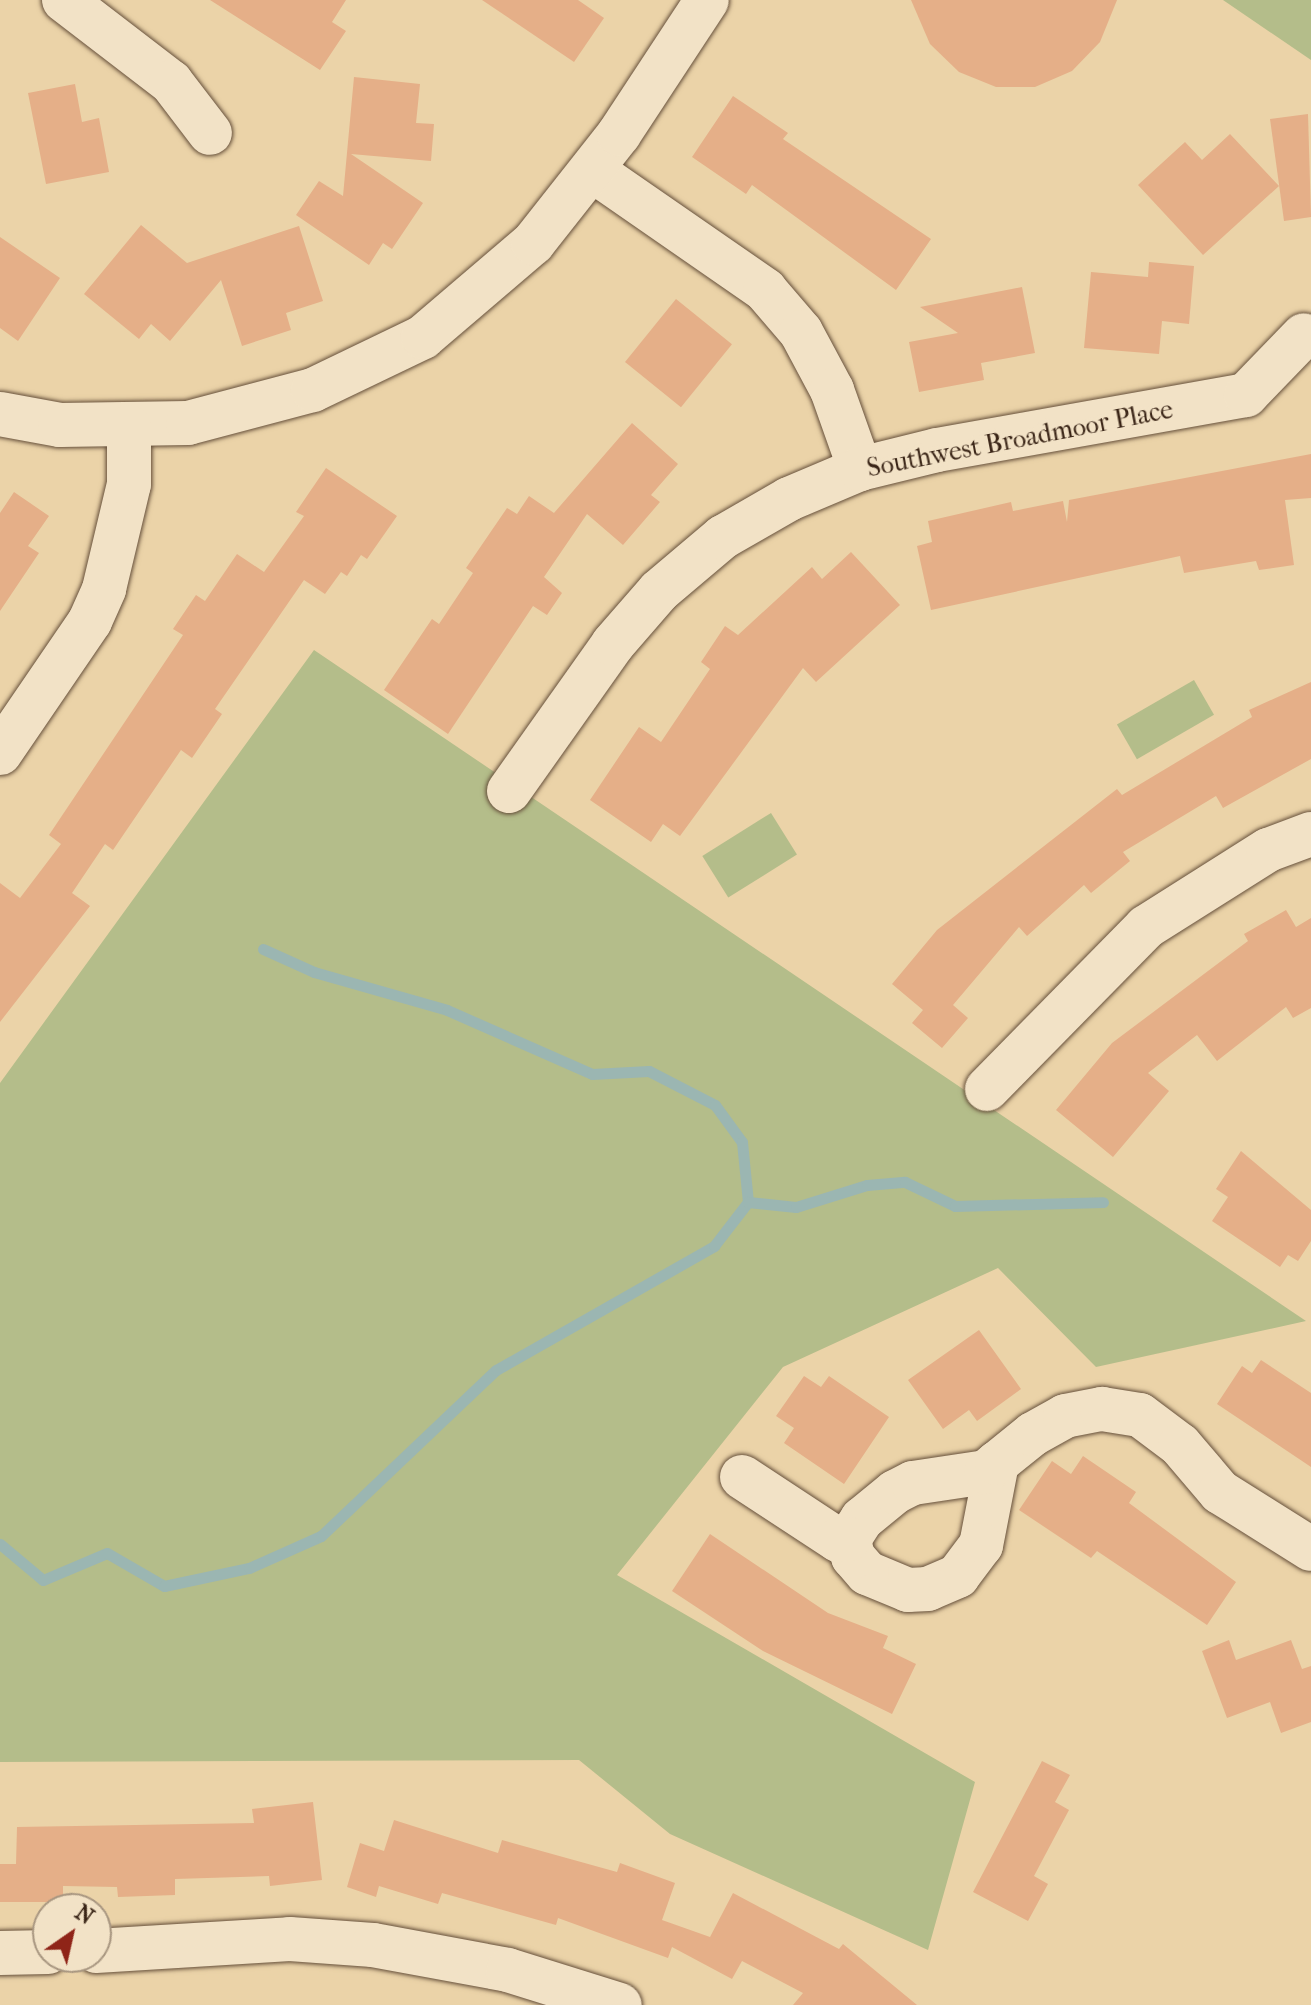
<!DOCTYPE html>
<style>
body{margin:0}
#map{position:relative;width:1311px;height:2005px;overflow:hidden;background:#ebd3a8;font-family:"IM FELL French Canon",serif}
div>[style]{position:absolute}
.green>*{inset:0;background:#b4bd8a;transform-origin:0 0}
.stream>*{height:11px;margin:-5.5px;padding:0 5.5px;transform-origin:5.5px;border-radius:5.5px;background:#9bb6b2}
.building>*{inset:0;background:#e5af88;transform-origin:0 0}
.roads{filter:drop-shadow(0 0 2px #66503b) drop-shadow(0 0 2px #66503b)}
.minor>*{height:44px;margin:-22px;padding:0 22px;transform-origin:22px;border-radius:22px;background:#f2e2c6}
span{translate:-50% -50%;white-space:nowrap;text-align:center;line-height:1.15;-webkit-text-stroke:7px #f2e2c6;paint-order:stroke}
.street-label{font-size:26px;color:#3a2517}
.north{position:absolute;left:32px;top:1893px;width:80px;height:80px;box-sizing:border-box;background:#f2e2c6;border:2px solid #a89680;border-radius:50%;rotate:34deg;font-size:22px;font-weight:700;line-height:32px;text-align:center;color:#3a2517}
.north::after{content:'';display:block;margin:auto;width:28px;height:36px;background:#8f2418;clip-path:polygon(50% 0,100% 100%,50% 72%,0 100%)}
</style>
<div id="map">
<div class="green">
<div style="clip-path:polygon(1223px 0,1311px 0,1311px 60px)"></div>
<div style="clip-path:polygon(314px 650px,1306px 1321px,1096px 1367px,998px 1268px,783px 1367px,617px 1575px,975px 1782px,928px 1950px,670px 1834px,579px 1760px,0 1762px,0 1083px)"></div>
<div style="left:1194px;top:680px;width:40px;height:89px;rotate:60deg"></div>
<div style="left:771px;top:813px;width:49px;height:81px;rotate:58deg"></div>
</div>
<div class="stream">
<div style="left:263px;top:949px;width:56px;rotate:24.3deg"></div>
<div style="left:314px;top:972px;width:138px;rotate:15.9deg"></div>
<div style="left:447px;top:1010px;width:158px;rotate:23.8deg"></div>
<div style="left:592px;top:1074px;width:57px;rotate:-3deg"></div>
<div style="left:649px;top:1071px;width:74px;rotate:27.3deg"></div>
<div style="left:715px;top:1105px;width:46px;rotate:53.9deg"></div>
<div style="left:742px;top:1142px;width:60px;rotate:84.3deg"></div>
<div style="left:0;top:1544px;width:56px;rotate:39.9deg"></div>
<div style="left:43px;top:1580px;width:69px;rotate:-22.9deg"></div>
<div style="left:107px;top:1553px;width:66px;rotate:30.1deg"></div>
<div style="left:164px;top:1586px;width:87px;rotate:-12deg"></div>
<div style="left:249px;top:1568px;width:79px;rotate:-24deg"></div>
<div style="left:321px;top:1536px;width:241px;rotate:-43.5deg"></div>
<div style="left:496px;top:1370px;width:251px;rotate:-29.6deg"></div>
<div style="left:714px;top:1246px;width:56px;rotate:-52.3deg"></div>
<div style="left:748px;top:1202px;width:48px;rotate:5.9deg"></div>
<div style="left:796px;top:1207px;width:74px;rotate:-17.2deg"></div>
<div style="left:867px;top:1185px;width:38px;rotate:-5deg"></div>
<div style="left:905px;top:1182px;width:55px;rotate:25.6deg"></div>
<div style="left:955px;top:1206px;width:148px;rotate:-1.5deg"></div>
</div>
<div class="building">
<div style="clip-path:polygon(210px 0,346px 0,332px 22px,346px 31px,320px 70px)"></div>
<div style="clip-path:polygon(482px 0,578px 0,604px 18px,574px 62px)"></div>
<div style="clip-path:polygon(911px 0,1117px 0,1100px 42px,1072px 71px,1035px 87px,996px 87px,959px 72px,930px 44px)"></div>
<div style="clip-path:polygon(354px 77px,420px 84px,416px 123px,434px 124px,431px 161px,351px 154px,423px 203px,392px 249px,383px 243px,369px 265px,296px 215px,319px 181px,343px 196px)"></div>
<div style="clip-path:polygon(75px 84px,82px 122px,99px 118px,109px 172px,46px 184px,28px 93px)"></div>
<div style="clip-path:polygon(733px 96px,788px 133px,783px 139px,931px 239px,896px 290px,752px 185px,746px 194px,692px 157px)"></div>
<div style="clip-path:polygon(1308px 114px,1311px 217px,1284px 221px,1270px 119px)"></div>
<div style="clip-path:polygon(1230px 134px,1279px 186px,1203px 255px,1138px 185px,1185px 142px,1202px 160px)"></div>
<div style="clip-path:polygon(141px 225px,187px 263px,299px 226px,323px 301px,286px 313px,291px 330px,242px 346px,221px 280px,170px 341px,151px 324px,139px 339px,84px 294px)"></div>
<div style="clip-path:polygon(0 237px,60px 278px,18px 341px,0 328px)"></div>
<div style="clip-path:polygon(1149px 262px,1194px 266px,1189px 324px,1162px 321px,1159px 354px,1084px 348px,1091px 272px,1148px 277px)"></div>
<div style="clip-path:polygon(1022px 287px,1035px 353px,981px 363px,984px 380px,919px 392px,909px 342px,958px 333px,920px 307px)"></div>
<div style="left:676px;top:299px;width:72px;height:81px;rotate:39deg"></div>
<div style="clip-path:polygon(632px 423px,678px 464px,651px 495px,660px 502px,623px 545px,587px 514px,544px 577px,562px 593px,547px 615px,533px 606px,448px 734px,384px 690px,432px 619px,439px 624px,473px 573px,466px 568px,507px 508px,517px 514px,529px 496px,554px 513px)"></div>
<div style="clip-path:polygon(1311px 454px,1311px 498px,1285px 500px,1294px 565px,1259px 570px,1256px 561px,1184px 573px,1180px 556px,931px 610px,917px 546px,932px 542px,928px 521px,1011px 502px,1013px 511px,1063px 501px,1067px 522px,1069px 500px)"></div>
<div style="clip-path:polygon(326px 468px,397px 516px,367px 559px,361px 555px,347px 576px,341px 572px,325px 594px,304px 580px,215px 709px,222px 714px,192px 758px,181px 750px,113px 850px,105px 844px,72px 893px,90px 906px,0 1022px,0 883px,20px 898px,61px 844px,49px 835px,183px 635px,173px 629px,196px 595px,205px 601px,237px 554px,264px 572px,304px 516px,296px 512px)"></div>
<div style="clip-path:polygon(14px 492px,49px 516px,28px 546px,39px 553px,0 611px,0 513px)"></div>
<div style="clip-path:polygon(851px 552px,900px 605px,816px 682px,803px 668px,680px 836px,663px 824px,651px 842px,590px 800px,639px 727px,661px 742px,710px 669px,701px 662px,725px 626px,738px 635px,812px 567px,822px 579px)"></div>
<div style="clip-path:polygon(1311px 682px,1311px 759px,1223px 808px,1216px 796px,1123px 852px,1130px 861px,1091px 893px,1084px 885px,1027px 936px,1019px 927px,953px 1005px,968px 1018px,942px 1048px,912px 1023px,923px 1010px,892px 984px,937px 930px,1117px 789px,1122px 795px,1252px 717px,1249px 710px)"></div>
<div style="clip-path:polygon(1286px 910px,1296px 927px,1311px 918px,1311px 1008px,1293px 1018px,1286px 1007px,1217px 1061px,1197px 1035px,1148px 1073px,1169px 1091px,1113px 1157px,1056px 1110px,1112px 1043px,1248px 941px,1244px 934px)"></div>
<div style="clip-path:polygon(1241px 1151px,1311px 1210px,1311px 1241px,1298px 1261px,1288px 1255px,1280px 1267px,1212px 1221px,1228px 1197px,1216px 1189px)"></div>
<div style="clip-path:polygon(979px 1330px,1021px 1389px,977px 1421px,969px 1410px,943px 1429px,908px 1380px)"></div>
<div style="clip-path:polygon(1261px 1360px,1311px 1393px,1311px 1467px,1217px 1404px,1242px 1366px,1252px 1373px)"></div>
<div style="clip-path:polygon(804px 1376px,821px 1387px,829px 1376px,889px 1417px,844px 1484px,784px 1443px,794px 1428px,776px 1416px)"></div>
<div style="clip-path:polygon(1083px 1456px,1136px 1492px,1129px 1503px,1236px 1582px,1207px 1625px,1097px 1551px,1091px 1558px,1019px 1510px,1052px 1461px,1071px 1474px)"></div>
<div style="clip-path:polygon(710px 1534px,828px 1613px,888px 1636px,883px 1648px,916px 1664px,892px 1714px,763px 1651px,672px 1591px)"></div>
<div style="clip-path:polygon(1229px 1640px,1236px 1660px,1291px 1640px,1302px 1669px,1311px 1666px,1311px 1722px,1281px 1733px,1270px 1702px,1227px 1718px,1202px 1651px)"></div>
<div style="clip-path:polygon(1042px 1761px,1070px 1775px,1055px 1802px,1069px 1810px,1034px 1876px,1048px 1884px,1028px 1921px,973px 1892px)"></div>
<div style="clip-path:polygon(313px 1802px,322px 1880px,270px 1886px,269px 1876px,175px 1879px,175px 1895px,118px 1897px,117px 1887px,63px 1886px,63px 1902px,0 1902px,0 1864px,16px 1864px,17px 1827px,254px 1823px,252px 1809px)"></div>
<div style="clip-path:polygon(394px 1820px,498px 1853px,502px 1840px,617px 1872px,620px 1863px,675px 1883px,662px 1920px,710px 1937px,733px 1893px,839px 1949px,843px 1944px,917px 2005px,793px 2005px,803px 1993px,742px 1961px,732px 1979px,672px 1947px,668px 1958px,558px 1918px,556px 1925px,442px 1893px,438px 1904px,379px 1886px,376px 1897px,347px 1887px,360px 1843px,384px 1851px)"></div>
</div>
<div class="roads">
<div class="minor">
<div style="left:64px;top:0;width:135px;rotate:37.5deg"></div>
<div style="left:171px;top:82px;width:64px;rotate:52.6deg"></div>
<div style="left:592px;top:170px;width:211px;rotate:34.7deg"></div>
<div style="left:765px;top:290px;width:55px;rotate:49.4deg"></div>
<div style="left:801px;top:332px;width:66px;rotate:61.9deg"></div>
<div style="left:832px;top:390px;width:84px;rotate:70.5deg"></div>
<div style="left:0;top:414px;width:61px;rotate:10.4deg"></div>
<div style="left:60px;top:425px;width:128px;rotate:-0.9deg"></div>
<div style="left:188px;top:423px;width:129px;rotate:-14.8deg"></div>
<div style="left:313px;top:390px;width:122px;rotate:-25.7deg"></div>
<div style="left:423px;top:337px;width:145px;rotate:-40.5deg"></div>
<div style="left:533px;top:243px;width:139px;rotate:-51.7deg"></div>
<div style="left:619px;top:134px;width:160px;rotate:-56.7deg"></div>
<div style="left:0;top:753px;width:160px;rotate:-55.7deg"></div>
<div style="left:90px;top:621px;width:35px;rotate:-66deg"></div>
<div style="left:104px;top:589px;width:108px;rotate:-76.6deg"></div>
<div style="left:129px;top:484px;width:57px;rotate:-90deg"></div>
<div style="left:509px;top:791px;width:180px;rotate:-54.7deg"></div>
<div style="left:613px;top:644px;width:70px;rotate:-49deg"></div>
<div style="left:659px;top:591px;width:84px;rotate:-40.2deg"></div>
<div style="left:723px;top:537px;width:76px;rotate:-29.9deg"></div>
<div style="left:789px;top:499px;width:77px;rotate:-22.9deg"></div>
<div style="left:860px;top:469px;width:79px;rotate:-13.9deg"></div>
<div style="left:937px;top:450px;width:314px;rotate:-10.1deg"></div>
<div style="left:1246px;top:395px;width:83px;rotate:-46deg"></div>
<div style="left:987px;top:1089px;width:227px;rotate:-45.5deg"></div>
<div style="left:1146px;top:927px;width:144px;rotate:-32.3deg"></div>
<div style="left:1268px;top:850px;width:46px;rotate:-20.4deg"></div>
<div style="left:997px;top:1463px;width:84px;rotate:101deg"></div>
<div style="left:981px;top:1545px;width:39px;rotate:127deg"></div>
<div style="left:958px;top:1576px;width:33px;rotate:157deg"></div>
<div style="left:928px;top:1589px;width:20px;rotate:177deg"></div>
<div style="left:908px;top:1590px;width:44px;rotate:-157.5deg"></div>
<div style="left:867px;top:1573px;width:21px;rotate:-131deg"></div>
<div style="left:853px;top:1557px;width:18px;rotate:-103deg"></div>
<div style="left:849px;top:1539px;width:24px;rotate:-57deg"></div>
<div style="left:862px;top:1519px;width:43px;rotate:-39.3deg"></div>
<div style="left:895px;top:1492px;width:20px;rotate:-27deg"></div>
<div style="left:913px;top:1483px;width:74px;rotate:-8.6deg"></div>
<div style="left:986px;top:1472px;width:14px;rotate:-39deg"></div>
<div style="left:997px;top:1463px;width:46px;rotate:-38.9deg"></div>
<div style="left:1033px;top:1434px;width:37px;rotate:-29deg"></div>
<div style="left:1065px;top:1416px;width:38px;rotate:-11deg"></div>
<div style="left:1102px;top:1409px;width:38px;rotate:9deg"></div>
<div style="left:1140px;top:1415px;width:50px;rotate:36.9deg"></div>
<div style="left:1180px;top:1445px;width:62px;rotate:49.6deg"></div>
<div style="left:1220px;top:1492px;width:107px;rotate:32.1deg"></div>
<div style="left:742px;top:1477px;width:115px;rotate:33.3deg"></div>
<div style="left:838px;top:1540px;width:11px;rotate:-5deg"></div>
<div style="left:96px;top:1951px;width:194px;rotate:-3.5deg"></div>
<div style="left:290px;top:1939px;width:83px;rotate:4.1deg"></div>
<div style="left:373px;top:1945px;width:137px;rotate:10.5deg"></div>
<div style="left:508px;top:1970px;width:117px;rotate:17.4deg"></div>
<div style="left:0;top:1953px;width:48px;rotate:-1.2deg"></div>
</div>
</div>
<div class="street-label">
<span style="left:1020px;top:439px;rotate:-11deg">Southwest Broadmoor Place</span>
</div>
<div class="north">N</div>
</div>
